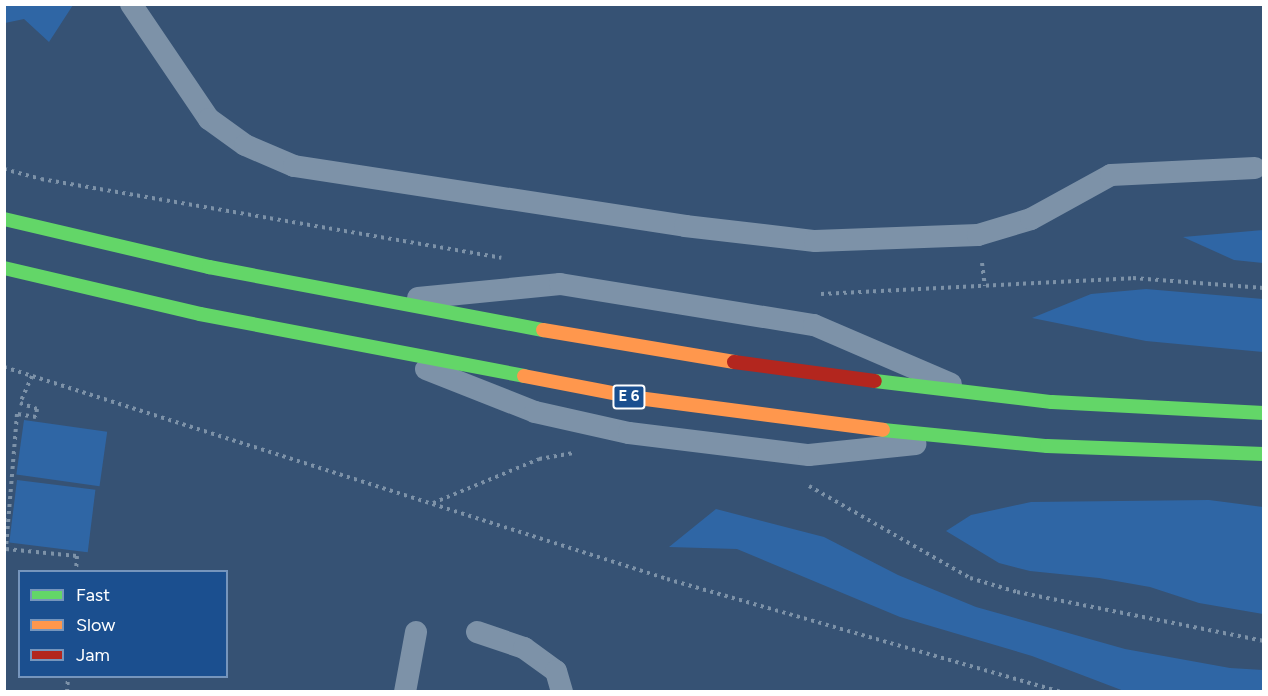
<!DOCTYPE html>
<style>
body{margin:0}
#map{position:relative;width:1268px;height:696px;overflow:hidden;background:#365274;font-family:Figtree,sans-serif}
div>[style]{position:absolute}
.green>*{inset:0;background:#2f66a5;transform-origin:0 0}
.path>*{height:4px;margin-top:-2px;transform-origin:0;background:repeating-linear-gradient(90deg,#7d92a8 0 3px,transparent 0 7.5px)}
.lane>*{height:22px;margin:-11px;padding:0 11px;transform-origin:11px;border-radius:11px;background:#7d92a8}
.fast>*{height:14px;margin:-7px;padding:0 7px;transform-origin:7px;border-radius:7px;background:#63d668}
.slow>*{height:14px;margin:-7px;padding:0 7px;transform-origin:7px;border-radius:7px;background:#ff974d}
.jam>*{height:14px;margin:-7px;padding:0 7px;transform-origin:7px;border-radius:7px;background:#b3261e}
span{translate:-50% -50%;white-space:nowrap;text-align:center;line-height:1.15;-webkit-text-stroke:6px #1b4f8f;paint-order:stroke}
.shield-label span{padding:2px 4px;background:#1b4f8f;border:2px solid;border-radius:4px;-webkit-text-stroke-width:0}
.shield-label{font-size:15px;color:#fff;font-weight:700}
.frame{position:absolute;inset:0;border:6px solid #fff;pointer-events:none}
.legend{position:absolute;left:18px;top:570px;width:210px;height:108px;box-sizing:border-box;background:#1b4f8f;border:2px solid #7695bc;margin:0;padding:8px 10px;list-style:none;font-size:18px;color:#fff}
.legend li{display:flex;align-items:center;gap:12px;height:30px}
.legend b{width:30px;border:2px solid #7695bc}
</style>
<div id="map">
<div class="green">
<div style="clip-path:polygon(5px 4px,73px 4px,73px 5px,49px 42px,24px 19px,5px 23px)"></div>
<div style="clip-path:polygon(1263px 230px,1263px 263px,1234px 260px,1183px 237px)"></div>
<div style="clip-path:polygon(1146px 289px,1263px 299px,1263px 352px,1146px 341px,1032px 318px,1091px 294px)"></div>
<div style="left:24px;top:420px;width:84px;height:55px;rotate:8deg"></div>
<div style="left:17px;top:480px;width:79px;height:63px;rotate:7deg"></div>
<div style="clip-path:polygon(1209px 500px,1263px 507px,1263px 614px,1199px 603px,1150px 587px,1099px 578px,1030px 571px,999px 563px,946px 531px,971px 515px,1031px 502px)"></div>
<div style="clip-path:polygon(716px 509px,824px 537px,898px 575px,976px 607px,1125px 649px,1230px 668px,1263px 670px,1263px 691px,1124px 691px,1032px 656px,900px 617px,737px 549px,669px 547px)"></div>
</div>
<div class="path">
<div style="left:4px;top:169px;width:38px;rotate:15deg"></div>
<div style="left:41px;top:179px;width:467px;rotate:9.7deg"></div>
<div style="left:982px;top:263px;width:23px;rotate:83deg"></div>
<div style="left:821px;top:294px;width:312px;rotate:-2.9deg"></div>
<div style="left:1133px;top:278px;width:131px;rotate:4.4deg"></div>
<div style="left:4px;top:367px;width:696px;rotate:17.73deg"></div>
<div style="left:667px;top:579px;width:409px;rotate:16deg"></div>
<div style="left:32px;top:376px;width:30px;rotate:114deg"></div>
<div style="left:20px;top:403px;width:18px;rotate:19deg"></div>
<div style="left:37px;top:409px;width:8px;rotate:97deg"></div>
<div style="left:36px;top:417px;width:19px;rotate:-171deg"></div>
<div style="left:17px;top:414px;width:135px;rotate:94.7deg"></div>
<div style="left:6px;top:549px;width:71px;rotate:5.6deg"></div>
<div style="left:77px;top:556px;width:16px;rotate:94deg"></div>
<div style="left:809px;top:486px;width:185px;rotate:29.7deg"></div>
<div style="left:970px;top:578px;width:49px;rotate:16.6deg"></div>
<div style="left:1017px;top:592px;width:252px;rotate:11.2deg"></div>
<div style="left:433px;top:503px;width:115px;rotate:-22.5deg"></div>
<div style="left:539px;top:459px;width:35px;rotate:-10deg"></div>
<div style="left:67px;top:692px;width:16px;rotate:-86deg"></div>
</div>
<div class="lane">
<div style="left:131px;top:4px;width:139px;rotate:55.9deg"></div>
<div style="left:209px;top:119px;width:44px;rotate:35.8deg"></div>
<div style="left:245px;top:145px;width:53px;rotate:23.2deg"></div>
<div style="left:294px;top:166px;width:396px;rotate:8.7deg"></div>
<div style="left:685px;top:226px;width:131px;rotate:6.6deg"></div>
<div style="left:815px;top:241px;width:163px;rotate:-2.1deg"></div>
<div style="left:978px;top:235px;width:55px;rotate:-16.8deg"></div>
<div style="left:1031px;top:219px;width:91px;rotate:-28.8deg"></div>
<div style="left:1111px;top:175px;width:144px;rotate:-2.8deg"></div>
<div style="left:418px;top:298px;width:143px;rotate:-5.6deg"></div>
<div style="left:560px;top:284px;width:257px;rotate:9.2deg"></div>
<div style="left:814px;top:325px;width:149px;rotate:23.3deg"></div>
<div style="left:426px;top:369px;width:117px;rotate:21.5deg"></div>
<div style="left:535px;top:412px;width:96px;rotate:12.6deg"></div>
<div style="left:629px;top:433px;width:181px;rotate:7deg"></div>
<div style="left:809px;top:455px;width:107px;rotate:-5.9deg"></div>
<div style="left:477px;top:632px;width:50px;rotate:18.8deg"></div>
<div style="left:524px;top:648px;width:39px;rotate:36deg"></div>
<div style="left:556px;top:671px;width:22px;rotate:74deg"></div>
<div style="left:405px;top:692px;width:61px;rotate:-79.6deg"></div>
</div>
<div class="fast">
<div style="left:4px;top:219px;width:211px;rotate:13.2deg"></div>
<div style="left:209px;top:267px;width:340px;rotate:10.7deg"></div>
<div style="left:4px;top:268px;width:201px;rotate:13.2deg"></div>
<div style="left:200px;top:314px;width:330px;rotate:10.8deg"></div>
<div style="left:875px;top:381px;width:178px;rotate:6.8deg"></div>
<div style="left:1052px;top:402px;width:212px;rotate:3deg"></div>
<div style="left:883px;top:430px;width:165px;rotate:5.6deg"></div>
<div style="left:1047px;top:446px;width:217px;rotate:2.1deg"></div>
</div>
<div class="slow">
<div style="left:543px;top:330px;width:194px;rotate:9.5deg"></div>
<div style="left:524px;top:376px;width:116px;rotate:10.9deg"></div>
<div style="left:638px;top:398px;width:247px;rotate:7.4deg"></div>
</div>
<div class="jam">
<div style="left:734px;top:362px;width:142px;rotate:7.7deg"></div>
</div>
<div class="shield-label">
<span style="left:629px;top:397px">E 6</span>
</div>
<div class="frame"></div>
<ul class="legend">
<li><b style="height:8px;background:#63d668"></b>Fast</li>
<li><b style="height:8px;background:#ff974d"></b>Slow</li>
<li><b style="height:8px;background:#b3261e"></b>Jam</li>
</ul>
</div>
